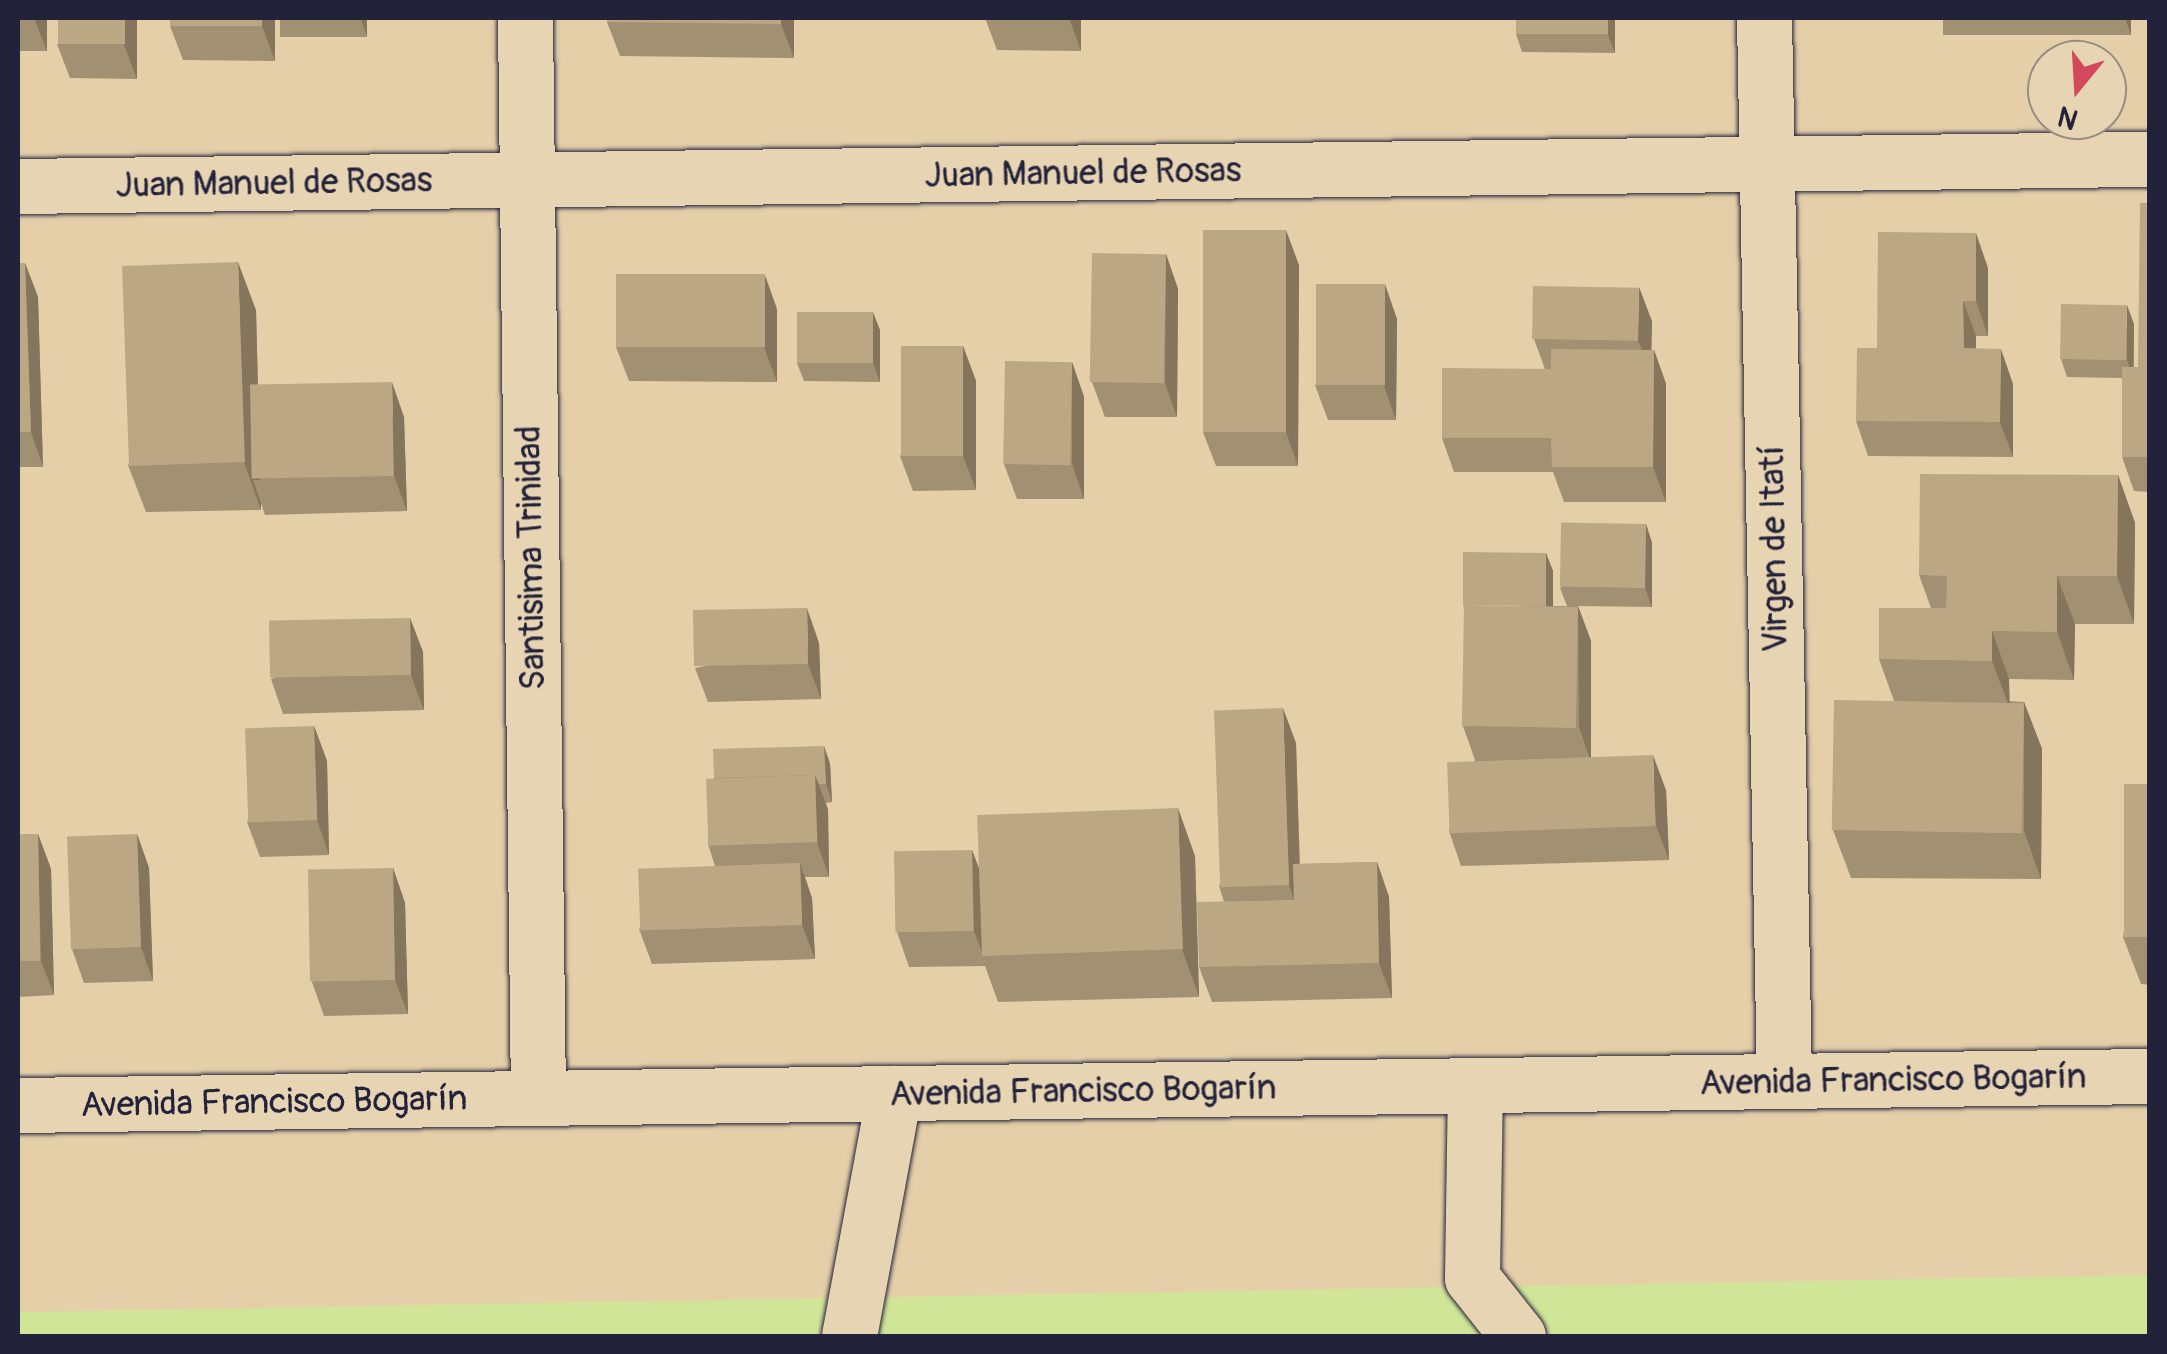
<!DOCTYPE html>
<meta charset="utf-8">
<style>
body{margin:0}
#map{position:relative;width:2167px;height:1354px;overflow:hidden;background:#e4cfa9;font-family:Pangolin,sans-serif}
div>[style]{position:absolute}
.green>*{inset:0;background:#d1e599;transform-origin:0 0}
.roads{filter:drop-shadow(0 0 2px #22223b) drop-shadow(0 0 2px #22223b)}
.minor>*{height:55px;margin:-27.5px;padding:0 27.5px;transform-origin:27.5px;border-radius:27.5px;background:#e7d4b2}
.tertiary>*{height:55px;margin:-27.5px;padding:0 27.5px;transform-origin:27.5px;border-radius:27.5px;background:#e7d4b2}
.wall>*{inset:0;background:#a29072;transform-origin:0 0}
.shaded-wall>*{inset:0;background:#84755c}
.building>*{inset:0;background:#bca784;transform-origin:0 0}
span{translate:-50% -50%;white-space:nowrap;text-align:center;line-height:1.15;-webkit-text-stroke:8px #e7d4b2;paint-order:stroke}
.street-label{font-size:35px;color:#22223b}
.frame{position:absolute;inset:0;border:20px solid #22223b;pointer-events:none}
.north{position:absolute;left:2027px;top:40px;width:100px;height:100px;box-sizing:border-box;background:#e7d4b2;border:2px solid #988d82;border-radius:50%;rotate:198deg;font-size:28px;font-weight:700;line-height:40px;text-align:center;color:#22223b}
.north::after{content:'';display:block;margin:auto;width:35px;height:45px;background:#d1495b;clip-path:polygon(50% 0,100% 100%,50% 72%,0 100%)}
</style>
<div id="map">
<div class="green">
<div style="left:2149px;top:1275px;width:61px;height:2131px;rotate:89deg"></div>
</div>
<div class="roads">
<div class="minor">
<div style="left:525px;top:18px;width:1080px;rotate:89.31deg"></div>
<div style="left:1764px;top:18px;width:1063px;rotate:88.92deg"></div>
<div style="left:18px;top:186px;width:2132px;rotate:-0.73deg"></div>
<div style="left:1475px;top:1085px;width:193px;rotate:90.9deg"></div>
<div style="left:1472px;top:1278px;width:74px;rotate:51.6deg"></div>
<div style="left:849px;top:1336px;width:247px;rotate:-79.5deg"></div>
</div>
<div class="tertiary">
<div style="left:18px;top:1105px;width:2132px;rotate:-0.78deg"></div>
</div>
</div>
<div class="wall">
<div style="left:18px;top:18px;width:29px;height:33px"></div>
<div style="clip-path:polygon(137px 18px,137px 79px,70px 78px,57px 44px)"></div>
<div style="clip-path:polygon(275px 18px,275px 61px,183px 60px,170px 26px)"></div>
<div style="left:280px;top:18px;width:87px;height:19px"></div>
<div style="clip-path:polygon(794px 18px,794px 58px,620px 56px,607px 22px)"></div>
<div style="clip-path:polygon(985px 18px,1081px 18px,1081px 51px,997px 50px)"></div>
<div style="clip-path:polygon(1516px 18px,1615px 18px,1615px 53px,1522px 52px,1516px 34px)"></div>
<div style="left:1943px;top:18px;width:188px;height:17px"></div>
<div style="clip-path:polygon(2150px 203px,2150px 492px,2134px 491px,2122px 457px,2122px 378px,2067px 377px,2061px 359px,2134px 324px,2134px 367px,2138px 367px)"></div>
<div style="clip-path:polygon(1166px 254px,1178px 289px,1177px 417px,1105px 417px,1092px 382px)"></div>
<div style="clip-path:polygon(18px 263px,25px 263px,38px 297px,43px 467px,18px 467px)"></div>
<div style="clip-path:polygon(1299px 265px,1298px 466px,1216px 466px,1203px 432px)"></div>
<div style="clip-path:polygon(1988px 268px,1988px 336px,1976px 336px,1976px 349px,2013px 384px,2013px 457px,1868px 456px,1856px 421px)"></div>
<div style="clip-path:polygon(777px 309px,777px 382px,629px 381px,616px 347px)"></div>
<div style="clip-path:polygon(256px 310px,258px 386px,404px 417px,407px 511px,265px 515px,261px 503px,261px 510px,146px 512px,128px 465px)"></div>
<div style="clip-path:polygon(1397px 319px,1396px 420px,1328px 420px,1315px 385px)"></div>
<div style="clip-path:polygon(1652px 321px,1651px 350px,1654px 350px,1666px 384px,1666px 502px,1564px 502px,1553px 472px,1454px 472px,1442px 438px,1545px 369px,1534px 339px)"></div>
<div style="clip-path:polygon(880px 330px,880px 382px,804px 381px,797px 363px)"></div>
<div style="clip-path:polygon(963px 346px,976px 381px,976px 490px,913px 491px,900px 456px)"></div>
<div style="clip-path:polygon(1072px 362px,1084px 397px,1084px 499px,1017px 499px,1004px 464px)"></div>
<div style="clip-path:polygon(2118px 475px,2135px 523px,2134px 624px,2075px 624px,2074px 680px,2009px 679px,2009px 701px,2024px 702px,2042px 749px,2041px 879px,1851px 878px,1833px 830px,1894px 701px,1879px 659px,1931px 608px,1919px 575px)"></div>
<div style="clip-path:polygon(1646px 524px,1652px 543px,1652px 607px,1578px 606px,1591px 641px,1591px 757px,1666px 790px,1669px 860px,1461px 866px,1449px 831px,1475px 760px,1463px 726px,1546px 553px,1553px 571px,1553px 606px,1567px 606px,1560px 588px)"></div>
<div style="clip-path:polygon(410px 618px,423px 652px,424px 710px,283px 714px,271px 679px)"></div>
<div style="clip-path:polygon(819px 643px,821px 699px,708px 702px,695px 668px)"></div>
<div style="clip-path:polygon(314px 726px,327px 761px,329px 855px,260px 857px,247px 822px)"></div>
<div style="clip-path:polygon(1296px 743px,1300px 864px,1377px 862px,1389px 897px,1392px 998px,1212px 1002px,1199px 967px,1224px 902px,1219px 886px)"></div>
<div style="clip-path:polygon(824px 746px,830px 764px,832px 802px,825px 803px,828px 809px,829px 877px,805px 877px,812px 898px,815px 959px,652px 964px,639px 929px,715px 866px,708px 844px,714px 778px)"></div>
<div style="clip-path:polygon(2150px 784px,2150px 985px,2141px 984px,2123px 937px)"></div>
<div style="clip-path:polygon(38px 834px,51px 869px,54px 995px,18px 997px,18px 835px)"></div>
<div style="clip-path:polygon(137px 834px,149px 868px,153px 981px,84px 983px,72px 949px)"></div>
<div style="clip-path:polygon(972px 850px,979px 868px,1195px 856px,1199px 997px,998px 1002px,985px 966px,909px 967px,897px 932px)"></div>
<div style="clip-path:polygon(393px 868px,405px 903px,408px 1014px,324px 1016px,312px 982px)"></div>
</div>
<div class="shaded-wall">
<div style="clip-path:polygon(34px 18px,47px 18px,47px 51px)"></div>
<div style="clip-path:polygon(125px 18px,137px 18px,137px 79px,124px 45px)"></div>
<div style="clip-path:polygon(262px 18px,275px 18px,275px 61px,262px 26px)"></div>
<div style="clip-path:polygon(360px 18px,367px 18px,367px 36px)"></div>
<div style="clip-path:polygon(781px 18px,794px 18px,794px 58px,781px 24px)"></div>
<div style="clip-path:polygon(1069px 18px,1081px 18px,1081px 51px)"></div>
<div style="clip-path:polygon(1608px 18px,1615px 18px,1615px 53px,1608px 35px)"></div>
<div style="clip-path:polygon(2125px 18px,2131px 18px,2131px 35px)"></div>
<div style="clip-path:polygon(1286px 230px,1299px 265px,1298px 466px,1286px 432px)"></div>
<div style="clip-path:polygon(1976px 233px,1988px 268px,1988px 336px,1976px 301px)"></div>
<div style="clip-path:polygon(1166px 254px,1178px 289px,1177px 417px,1165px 383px)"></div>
<div style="clip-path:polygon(238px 262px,256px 310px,260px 480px,253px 480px,261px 503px,261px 510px,244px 462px)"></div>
<div style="clip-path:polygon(25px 263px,38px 297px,43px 467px,31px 432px)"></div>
<div style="clip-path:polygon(765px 275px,777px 309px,777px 382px,764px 347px)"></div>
<div style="clip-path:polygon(1385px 284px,1397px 319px,1396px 420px,1384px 386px)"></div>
<div style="clip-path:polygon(1639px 287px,1652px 321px,1651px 374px,1638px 340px)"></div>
<div style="clip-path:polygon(1963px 301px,1976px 336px,1976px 383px,1964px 348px)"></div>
<div style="clip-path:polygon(2127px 305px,2134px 324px,2133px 378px,2127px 360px)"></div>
<div style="clip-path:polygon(873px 312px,880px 330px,880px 382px,873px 363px)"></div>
<div style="clip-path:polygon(963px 346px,976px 381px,976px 490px,963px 456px)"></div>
<div style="clip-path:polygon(2001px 349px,2013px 384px,2013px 457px,2000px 422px)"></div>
<div style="clip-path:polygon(1654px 350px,1666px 384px,1666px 502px,1653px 467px)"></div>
<div style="clip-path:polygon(1072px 362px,1084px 397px,1084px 499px,1072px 464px)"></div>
<div style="clip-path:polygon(392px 382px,404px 417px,407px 511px,394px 476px)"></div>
<div style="clip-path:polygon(2118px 475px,2135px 523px,2134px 624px,2117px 576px)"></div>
<div style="clip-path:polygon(1646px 524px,1652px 543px,1652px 607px,1645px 588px)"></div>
<div style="clip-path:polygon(1546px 553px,1553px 571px,1553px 628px,1546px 610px)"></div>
<div style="clip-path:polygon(2057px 576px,2075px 624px,2074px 680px,2057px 632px)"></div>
<div style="clip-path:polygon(1578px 606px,1591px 641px,1591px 762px,1579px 727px)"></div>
<div style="clip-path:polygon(807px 608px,819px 643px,821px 699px,808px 664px)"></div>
<div style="clip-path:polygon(410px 618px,423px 652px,424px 710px,411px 675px)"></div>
<div style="clip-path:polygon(1992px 631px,2009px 679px,2010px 709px,1992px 661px)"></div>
<div style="clip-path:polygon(2024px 702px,2042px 749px,2041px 879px,2024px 831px)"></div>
<div style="clip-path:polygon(1283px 708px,1296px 743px,1301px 920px,1289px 885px)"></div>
<div style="clip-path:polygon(314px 726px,327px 761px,329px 855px,317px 820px)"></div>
<div style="clip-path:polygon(824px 746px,830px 764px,832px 802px,826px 784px)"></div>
<div style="clip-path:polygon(1653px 755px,1666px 790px,1669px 860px,1656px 826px)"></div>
<div style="clip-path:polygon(815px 775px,828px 809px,829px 877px,817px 842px)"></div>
<div style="clip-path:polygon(1178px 808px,1195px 856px,1199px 997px,1182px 949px)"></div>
<div style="clip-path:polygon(38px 834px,51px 869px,54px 995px,41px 961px)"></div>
<div style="clip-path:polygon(137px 834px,149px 868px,153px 981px,141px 947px)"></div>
<div style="clip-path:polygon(972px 850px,985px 885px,983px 954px,974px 931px)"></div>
<div style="clip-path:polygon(1377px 862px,1389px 897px,1392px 998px,1379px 963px)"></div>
<div style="clip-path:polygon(800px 863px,812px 898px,815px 959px,802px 925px)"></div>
<div style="clip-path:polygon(393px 868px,405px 903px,408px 1014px,395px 980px)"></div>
</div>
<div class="building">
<div style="left:58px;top:18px;width:67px;height:26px"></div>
<div style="left:170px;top:18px;width:92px;height:8px"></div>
<div style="clip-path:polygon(607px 18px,781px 18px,781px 24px,607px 22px)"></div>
<div style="left:1516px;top:18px;width:92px;height:16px"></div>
<div style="clip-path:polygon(2140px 203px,2150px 203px,2150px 457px,2122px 457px,2122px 367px,2138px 367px)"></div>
<div style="left:1203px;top:230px;width:83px;height:202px"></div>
<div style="clip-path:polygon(1878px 232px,1976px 233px,1976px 301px,1963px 301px,1964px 348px,2001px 349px,2000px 422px,1856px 421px,1857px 348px,1877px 348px)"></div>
<div style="left:1092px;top:253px;width:74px;height:129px;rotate:1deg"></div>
<div style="left:238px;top:262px;width:200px;height:116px;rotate:88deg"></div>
<div style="clip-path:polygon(18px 263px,25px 263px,31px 432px,18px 432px)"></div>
<div style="left:616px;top:274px;width:149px;height:73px"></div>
<div style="left:1316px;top:284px;width:69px;height:101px"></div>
<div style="left:1533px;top:286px;width:106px;height:53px;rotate:1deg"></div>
<div style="left:2061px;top:304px;width:66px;height:55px;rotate:1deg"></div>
<div style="left:797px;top:312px;width:76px;height:51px"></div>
<div style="left:901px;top:346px;width:62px;height:110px"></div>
<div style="clip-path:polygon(1551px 349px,1654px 350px,1653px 467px,1552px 467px,1551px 438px,1442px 438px,1442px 368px,1551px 369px)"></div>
<div style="left:1005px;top:361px;width:67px;height:103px;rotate:1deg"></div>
<div style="left:392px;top:382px;width:94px;height:142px;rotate:89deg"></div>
<div style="clip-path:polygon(1920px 474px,2118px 475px,2117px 576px,2057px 576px,2057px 632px,1992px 631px,1992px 661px,1879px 659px,1879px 608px,1946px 608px,1947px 576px,1919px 575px)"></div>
<div style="left:1646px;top:524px;width:64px;height:85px;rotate:91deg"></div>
<div style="clip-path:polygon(1463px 552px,1546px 553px,1546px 606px,1464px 605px,1463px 608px)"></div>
<div style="left:1464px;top:605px;width:114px;height:121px;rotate:1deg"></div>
<div style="left:807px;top:608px;width:56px;height:114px;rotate:89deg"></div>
<div style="left:410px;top:618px;width:57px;height:141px;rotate:89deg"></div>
<div style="left:1834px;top:700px;width:190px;height:130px;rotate:1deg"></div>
<div style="left:1283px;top:708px;width:177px;height:69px;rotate:88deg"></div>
<div style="left:314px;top:726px;width:94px;height:69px;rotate:88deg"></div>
<div style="clip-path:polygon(824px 746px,826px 784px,819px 784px,815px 775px,714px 778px,713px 749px)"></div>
<div style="left:1653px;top:755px;width:71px;height:206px;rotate:88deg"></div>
<div style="left:815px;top:775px;width:67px;height:109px;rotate:88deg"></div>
<div style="left:2124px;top:784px;width:26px;height:153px"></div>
<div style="left:1178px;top:808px;width:141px;height:201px;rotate:88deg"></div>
<div style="left:38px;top:834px;width:127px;height:20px;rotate:89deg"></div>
<div style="left:137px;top:834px;width:113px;height:70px;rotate:88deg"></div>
<div style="left:972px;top:850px;width:81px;height:78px;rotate:89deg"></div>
<div style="clip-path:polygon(1377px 862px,1379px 963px,1199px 967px,1197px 902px,1294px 900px,1293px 864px)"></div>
<div style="left:800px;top:863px;width:62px;height:162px;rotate:88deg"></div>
<div style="left:393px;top:868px;width:112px;height:85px;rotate:89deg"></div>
</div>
<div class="street-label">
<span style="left:1083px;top:173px;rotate:-1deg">Juan Manuel de Rosas</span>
<span style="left:274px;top:183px;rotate:-1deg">Juan Manuel de Rosas</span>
<span style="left:1774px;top:549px;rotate:-91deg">Virgen de Itatí</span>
<span style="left:531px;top:558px;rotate:-91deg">Santisima Trinidad</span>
<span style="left:1893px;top:1080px;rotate:-1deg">Avenida Francisco Bogarín</span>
<span style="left:1083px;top:1091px;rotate:-1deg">Avenida Francisco Bogarín</span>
<span style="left:274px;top:1102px;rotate:-1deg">Avenida Francisco Bogarín</span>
</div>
<div class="frame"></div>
<div class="north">N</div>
</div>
